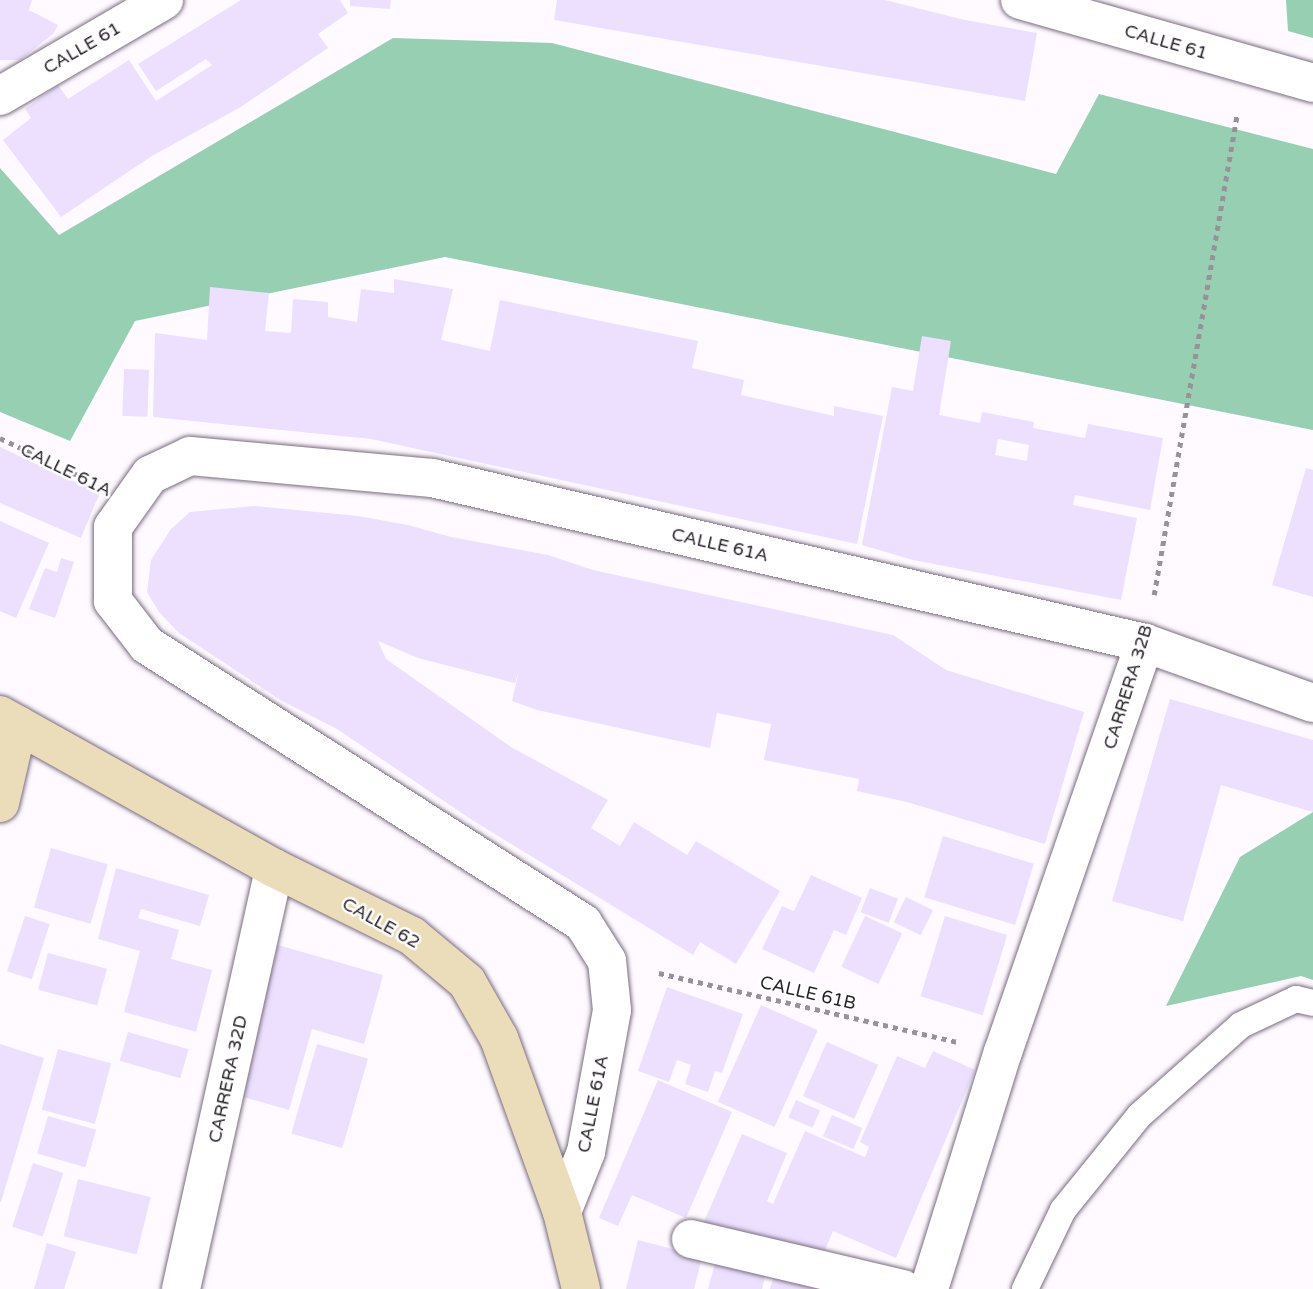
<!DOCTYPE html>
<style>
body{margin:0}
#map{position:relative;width:1313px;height:1289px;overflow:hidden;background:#fefaff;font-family:"Varela Round",sans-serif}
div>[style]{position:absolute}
.forest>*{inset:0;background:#97cfb3}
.building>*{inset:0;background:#ece0fe;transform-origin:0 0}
.path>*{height:4.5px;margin-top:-2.25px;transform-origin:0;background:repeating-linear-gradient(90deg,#979299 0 5px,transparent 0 10px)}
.roads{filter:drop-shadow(0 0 2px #7b6c80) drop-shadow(0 0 2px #7b6c80)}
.lane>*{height:26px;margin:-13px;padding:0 13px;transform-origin:13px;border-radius:13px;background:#fff}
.street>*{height:38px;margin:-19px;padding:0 19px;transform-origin:19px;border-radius:19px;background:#fff}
.secondary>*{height:38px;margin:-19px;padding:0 19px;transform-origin:19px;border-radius:19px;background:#ebddba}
span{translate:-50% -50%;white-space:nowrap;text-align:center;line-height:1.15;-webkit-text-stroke:5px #fff;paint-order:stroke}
.street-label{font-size:18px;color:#261f28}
</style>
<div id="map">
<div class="forest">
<div style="clip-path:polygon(1286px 0,1313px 0,1313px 38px,1288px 31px)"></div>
<div style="clip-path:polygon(393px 38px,552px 43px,1056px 174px,1099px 94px,1313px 149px,1313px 430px,445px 257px,135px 321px,70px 441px,0 412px,0 168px,59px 235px)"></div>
<div style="clip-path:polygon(1313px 812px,1313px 980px,1301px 976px,1166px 1006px,1240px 857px)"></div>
</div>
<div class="building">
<div style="clip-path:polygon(0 0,32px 0,29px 10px,58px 25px,54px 33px,20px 60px,0 60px)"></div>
<div style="clip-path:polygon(241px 0,340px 0,348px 13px,318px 34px,328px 48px,239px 108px,152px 156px,61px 217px,3px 140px,31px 118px,25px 109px,58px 85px,68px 99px,129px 60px,156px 101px,212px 65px,206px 59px,156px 91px,138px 64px)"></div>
<div style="clip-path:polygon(350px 0,391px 0,390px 9px,350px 6px)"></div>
<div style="clip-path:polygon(557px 0,885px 0,965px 20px,1037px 33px,1025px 101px,554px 20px)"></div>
<div style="clip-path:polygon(394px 279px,453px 289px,441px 340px,490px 351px,500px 300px,698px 341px,692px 368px,744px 380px,741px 395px,834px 416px,834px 406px,883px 416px,857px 544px,371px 439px,153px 417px,155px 333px,207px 340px,210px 287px,269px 293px,265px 331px,291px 333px,293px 299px,328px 302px,328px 317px,357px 322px,361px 289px,394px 293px)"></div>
<div style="clip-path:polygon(evenodd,922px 336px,951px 341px,939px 415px,980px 423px,982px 412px,1034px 422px,1033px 428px,1085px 438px,1088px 424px,1163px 438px,1150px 510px,1075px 495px,1073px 505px,1137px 518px,1121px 600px,913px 560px,862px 545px,892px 387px,913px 391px,922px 336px,998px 439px,1029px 445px,1027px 461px,995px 455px,998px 439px)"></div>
<div style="left:124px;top:369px;width:25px;height:47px;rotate:2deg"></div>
<div style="clip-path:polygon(0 447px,70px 480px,101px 490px,81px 538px,0 503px)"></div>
<div style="clip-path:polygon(1306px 468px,1313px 470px,1313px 597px,1272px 585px)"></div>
<div style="clip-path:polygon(254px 506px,358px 516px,408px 525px,451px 537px,548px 555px,593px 570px,893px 635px,946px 670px,1084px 712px,1045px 844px,907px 802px,857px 791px,859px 779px,764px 760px,771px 724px,717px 713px,710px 748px,537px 710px,512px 701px,519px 670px,515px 683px,418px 658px,378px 641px,386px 659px,511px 747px,608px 800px,591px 828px,620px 846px,634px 822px,687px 855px,696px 841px,780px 891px,736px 964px,700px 942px,693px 955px,472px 820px,337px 729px,282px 701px,179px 633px,159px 612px,147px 592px,151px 560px,171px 529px,190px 512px)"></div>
<div style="clip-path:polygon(0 521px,49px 543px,16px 618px,0 611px)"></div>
<div style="clip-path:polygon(61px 558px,74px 562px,55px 618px,29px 609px,45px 568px,57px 572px)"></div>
<div style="clip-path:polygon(1170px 699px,1313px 740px,1313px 812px,1221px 785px,1183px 921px,1112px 901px)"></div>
<div style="left:943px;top:836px;width:95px;height:64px;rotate:17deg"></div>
<div style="left:51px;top:848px;width:59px;height:62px;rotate:16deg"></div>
<div style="clip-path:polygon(116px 868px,209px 895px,200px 926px,141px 909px,138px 918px,179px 930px,171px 959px,212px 970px,196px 1032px,124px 1012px,140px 951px,98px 939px)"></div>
<div style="clip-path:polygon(811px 875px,862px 898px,846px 935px,834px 930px,814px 973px,762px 949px,782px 906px,794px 911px)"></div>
<div style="left:870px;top:888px;width:30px;height:26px;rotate:21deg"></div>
<div style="left:906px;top:897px;width:30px;height:28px;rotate:26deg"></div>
<div style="left:25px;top:916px;width:26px;height:58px;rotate:18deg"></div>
<div style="left:865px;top:916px;width:41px;height:56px;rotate:25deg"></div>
<div style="left:945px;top:916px;width:65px;height:84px;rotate:17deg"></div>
<div style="clip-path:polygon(278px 945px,383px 975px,364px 1044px,312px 1029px,289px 1110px,236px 1095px)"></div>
<div style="left:48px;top:953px;width:61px;height:38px;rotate:15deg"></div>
<div style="clip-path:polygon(667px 987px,743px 1014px,722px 1073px,715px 1071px,708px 1092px,685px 1084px,691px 1065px,677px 1060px,669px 1082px,638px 1071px)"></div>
<div style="left:761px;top:1005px;width:62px;height:106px;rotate:24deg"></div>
<div style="left:128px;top:1032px;width:63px;height:30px;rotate:16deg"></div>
<div style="left:827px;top:1042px;width:56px;height:59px;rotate:24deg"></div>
<div style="clip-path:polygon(0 1044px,44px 1058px,1px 1202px,0 1202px)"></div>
<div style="left:317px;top:1044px;width:53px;height:93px;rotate:16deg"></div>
<div style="left:58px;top:1049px;width:55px;height:63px;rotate:15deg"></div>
<div style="clip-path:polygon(933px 1051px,975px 1070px,896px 1258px,833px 1231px,821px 1260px,761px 1234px,756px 1246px,703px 1224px,742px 1134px,787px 1153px,767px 1201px,773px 1204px,805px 1131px,865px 1157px,869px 1147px,860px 1142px,897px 1056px,925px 1068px)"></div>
<div style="clip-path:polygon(658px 1080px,732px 1112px,686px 1218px,632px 1195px,618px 1226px,599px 1218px)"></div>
<div style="left:796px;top:1100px;width:26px;height:19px;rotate:23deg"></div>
<div style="left:832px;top:1115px;width:33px;height:23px;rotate:23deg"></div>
<div style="left:48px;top:1116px;width:50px;height:39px;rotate:16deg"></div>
<div style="left:33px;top:1163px;width:32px;height:67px;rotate:18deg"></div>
<div style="left:78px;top:1179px;width:75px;height:59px;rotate:14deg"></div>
<div style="clip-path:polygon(638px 1240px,702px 1257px,694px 1289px,626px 1289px)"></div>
<div style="clip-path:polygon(47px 1243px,76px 1252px,64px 1289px,34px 1289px)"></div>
<div style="clip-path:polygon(716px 1260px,766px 1273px,762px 1289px,708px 1289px)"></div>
<div style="clip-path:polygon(775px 1273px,831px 1289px,770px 1289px)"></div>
</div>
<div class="path">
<div style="left:0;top:438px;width:98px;rotate:25.5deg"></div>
<div style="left:1154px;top:595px;width:488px;rotate:-80.2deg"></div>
<div style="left:659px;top:973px;width:306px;rotate:13deg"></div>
</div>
<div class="roads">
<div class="lane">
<div style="left:1025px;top:1289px;width:88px;rotate:-64.3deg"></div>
<div style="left:1063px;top:1210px;width:122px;rotate:-51deg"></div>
<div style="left:1140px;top:1115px;width:135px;rotate:-41.7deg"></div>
<div style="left:1241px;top:1025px;width:61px;rotate:-25.3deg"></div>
<div style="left:1296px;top:999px;width:17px;rotate:13deg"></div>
</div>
<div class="street">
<div style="left:1020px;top:0;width:305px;rotate:15.8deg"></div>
<div style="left:0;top:96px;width:190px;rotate:-30.3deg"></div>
<div style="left:562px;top:1212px;width:65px;rotate:-68.2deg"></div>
<div style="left:586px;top:1152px;width:144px;rotate:-79.6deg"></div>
<div style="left:612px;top:1010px;width:49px;rotate:-95.8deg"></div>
<div style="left:607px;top:961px;width:45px;rotate:-122.3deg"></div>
<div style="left:583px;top:923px;width:517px;rotate:-147.48deg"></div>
<div style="left:147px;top:645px;width:56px;rotate:-127.7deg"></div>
<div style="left:113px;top:601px;width:74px;rotate:-90deg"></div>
<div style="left:113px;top:527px;width:64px;rotate:-54.6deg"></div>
<div style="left:150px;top:475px;width:44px;rotate:-25.4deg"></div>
<div style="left:190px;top:456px;width:243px;rotate:5.2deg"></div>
<div style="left:432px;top:478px;width:732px;rotate:13.03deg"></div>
<div style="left:1145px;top:643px;width:178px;rotate:19.7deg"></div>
<div style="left:691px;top:1239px;width:218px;rotate:13.3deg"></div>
<div style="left:181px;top:1289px;width:431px;rotate:-77.5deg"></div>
<div style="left:929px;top:1289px;width:248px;rotate:-72.7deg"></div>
<div style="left:1003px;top:1052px;width:433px;rotate:-70.9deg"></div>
</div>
<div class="secondary">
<div style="left:0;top:715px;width:314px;rotate:29.2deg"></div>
<div style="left:274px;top:868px;width:154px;rotate:26.2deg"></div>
<div style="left:412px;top:936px;width:72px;rotate:39.9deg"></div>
<div style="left:467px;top:982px;width:64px;rotate:60.3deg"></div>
<div style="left:499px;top:1038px;width:185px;rotate:70.1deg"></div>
<div style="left:562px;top:1212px;width:79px;rotate:76.1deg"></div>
<div style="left:0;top:803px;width:80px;rotate:-77deg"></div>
</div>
</div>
<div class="street-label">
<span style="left:1166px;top:42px;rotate:16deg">CALLE 61</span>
<span style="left:82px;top:48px;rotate:-30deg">CALLE 61</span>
<span style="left:66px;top:470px;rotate:26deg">CALLE 61A</span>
<span style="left:720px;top:545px;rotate:13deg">CALLE 61A</span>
<span style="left:1128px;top:687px;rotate:-73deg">CARRERA 32B</span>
<span style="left:381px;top:923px;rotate:29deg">CALLE 62</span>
<span style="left:808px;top:993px;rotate:13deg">CALLE 61B</span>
<span style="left:228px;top:1079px;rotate:-78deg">CARRERA 32D</span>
<span style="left:593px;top:1104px;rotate:-79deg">CALLE 61A</span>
</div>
</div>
